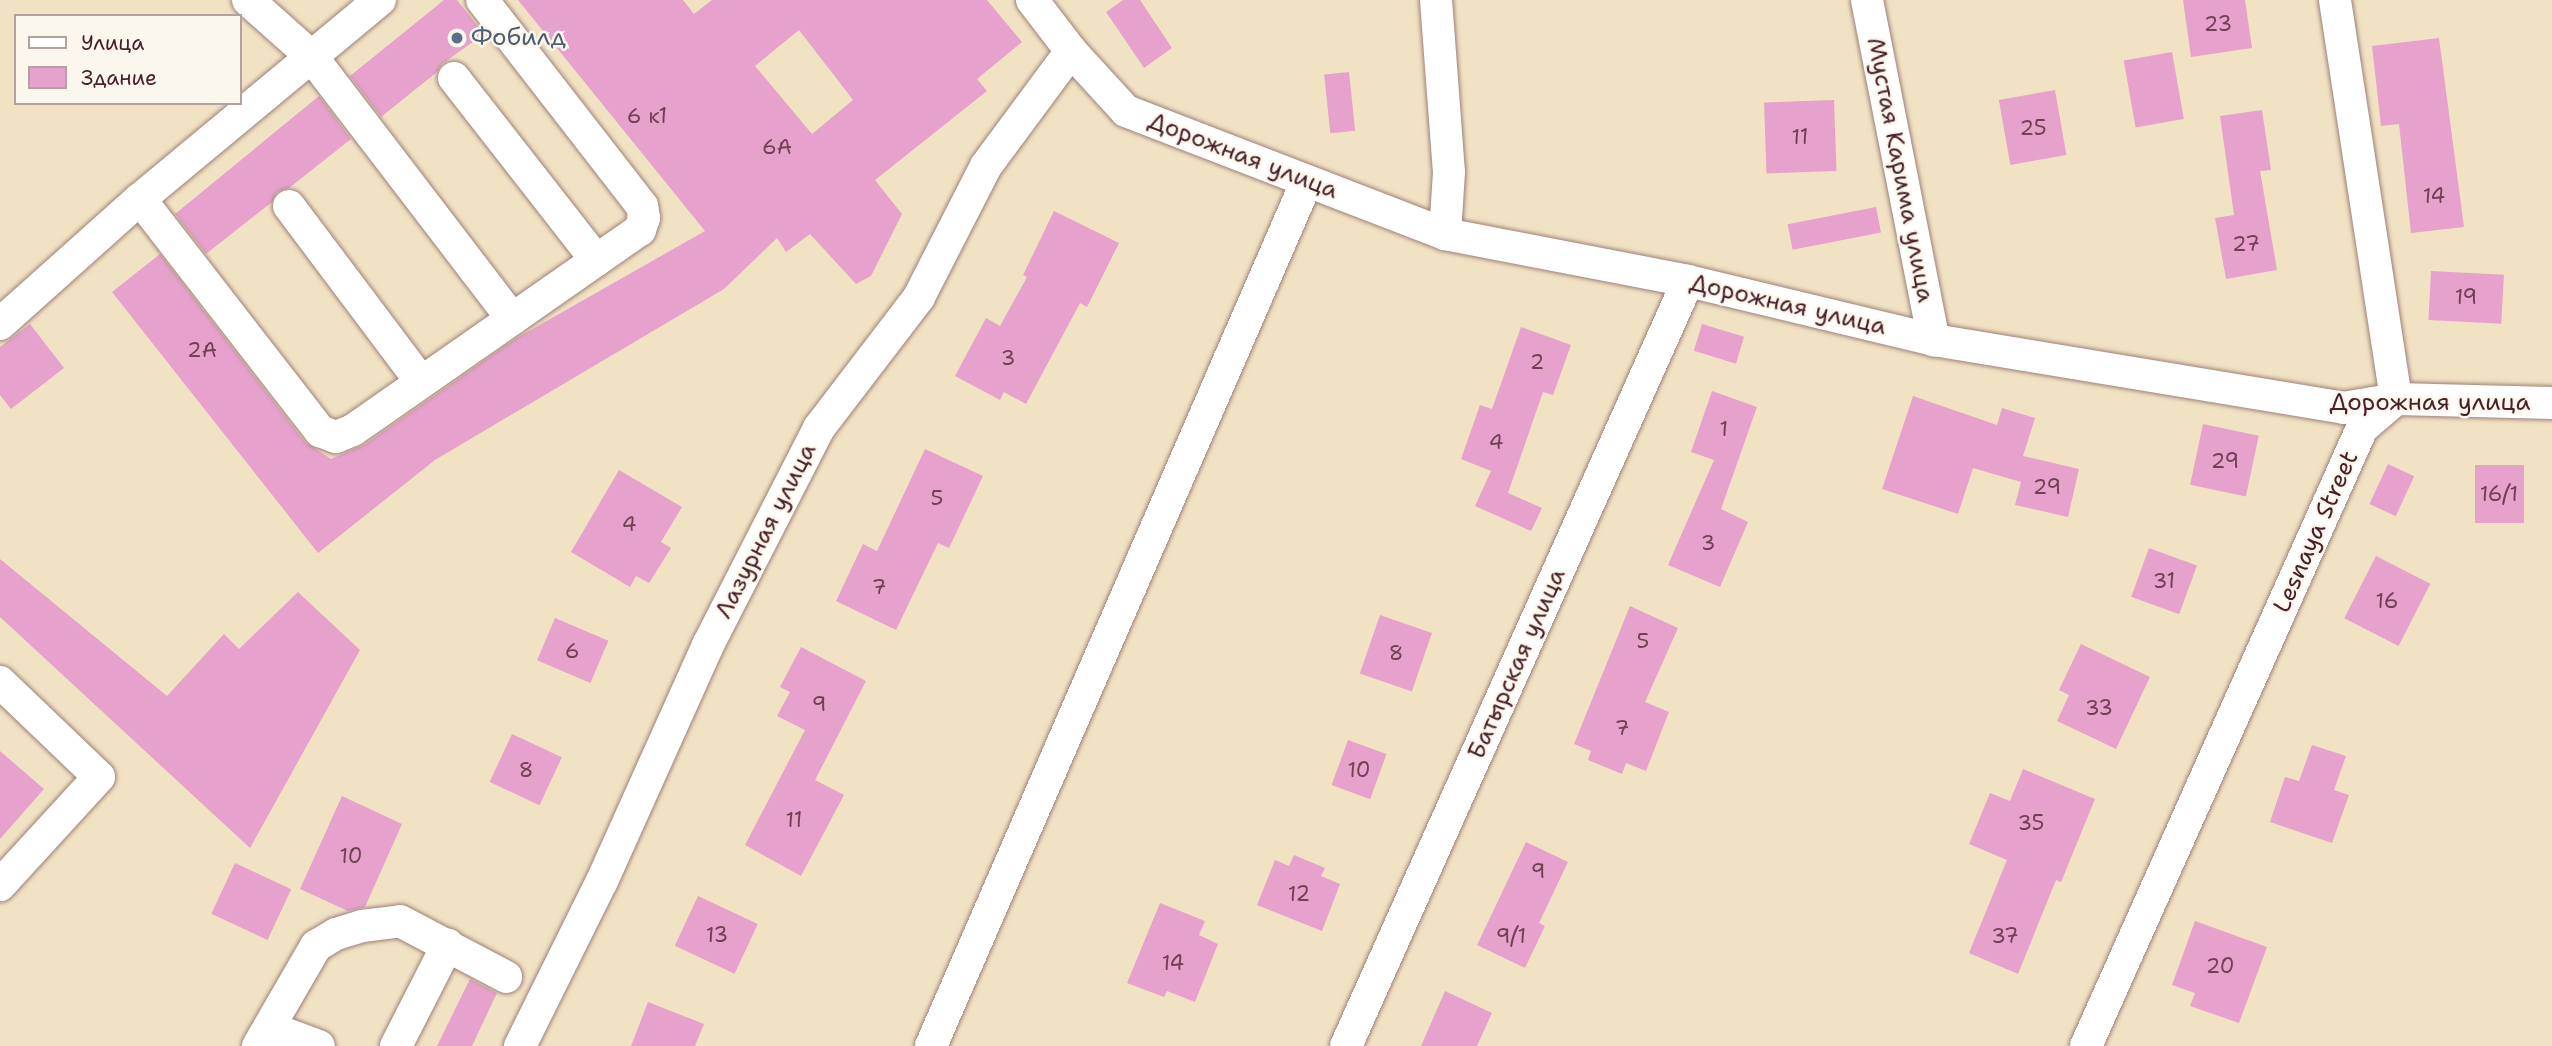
<!DOCTYPE html>
<meta charset="utf-8">
<style>
body{margin:0}
#map{position:relative;width:2552px;height:1046px;overflow:hidden;background:#f2e2c4;font-family:"Shantell Sans",sans-serif}
div>[style]{position:absolute}
.building>*{inset:0;background:#e6a2cc;transform-origin:0 0}
.roads{filter:drop-shadow(0 0 2px #9e8078) drop-shadow(0 0 2px #9e8078)}
.minor>*{height:32px;margin:-16px;padding:0 16px;transform-origin:16px;border-radius:16px;background:#fff}
.dots>*{width:19px;height:19px;translate:-50% -50%;box-sizing:border-box;border:4px solid #fbf7ec;border-radius:50%}
span{translate:-50% -50%;white-space:nowrap;text-align:center;line-height:1.15;-webkit-text-stroke:5px #fbf7ec;paint-order:stroke}
.number-label{font-size:21px;color:#714053}
.number-label span{-webkit-text-stroke-width:0}
.service-label{font-size:24px;color:#4e5e75}
.left{translate:0 -50%;text-align:left}
.street-label{font-size:24px;color:#4a1f2b}
.legend{position:absolute;left:14px;top:14px;width:228px;height:91px;box-sizing:border-box;background:#fbf7ec;border:2px solid #b4a19f;margin:0;padding:9px 12px;list-style:none;font-size:21px;color:#4a1f2b}
.legend li{display:flex;align-items:center;gap:14px;height:35px}
.legend b{width:35px;border:2px solid #b4a19f}
</style>
<div id="map">
<div class="building">
<div style="clip-path:polygon(444px 0,457px 0,484px 34px,442px 64px,437px 72px,381px 117px,350px 76px)"></div>
<div style="clip-path:polygon(evenodd,518px 0,683px 0,694px 14px,712px 0,987px 0,1022px 42px,977px 79px,987px 91px,875px 180px,902px 214px,871px 276px,856px 284px,810px 234px,786px 252px,777px 238px,724px 289px,435px 460px,318px 553px,112px 292px,160px 254px,305px 442px,331px 459px,364px 445px,515px 339px,705px 231px,518px 0,799px 30px,853px 100px,812px 134px,755px 66px,799px 30px)"></div>
<div style="clip-path:polygon(1123px 0,1140px 0,1172px 48px,1144px 68px,1106px 12px)"></div>
<div style="clip-path:polygon(2183px 0,2245px 0,2252px 48px,2191px 57px)"></div>
<div style="clip-path:polygon(2439px 38px,2464px 227px,2411px 233px,2399px 124px,2381px 126px,2372px 46px)"></div>
<div style="left:2172px;top:52px;width:68px;height:49px;rotate:80deg"></div>
<div style="left:1349px;top:72px;width:59px;height:25px;rotate:84deg"></div>
<div style="left:2055px;top:90px;width:66px;height:57px;rotate:80deg"></div>
<div style="clip-path:polygon(319px 96px,351px 139px,289px 188px,277px 192px,272px 202px,206px 254px,175px 214px)"></div>
<div style="left:1834px;top:100px;width:71px;height:70px;rotate:88deg"></div>
<div style="clip-path:polygon(2262px 110px,2271px 170px,2260px 171px,2277px 270px,2226px 279px,2215px 218px,2234px 215px,2220px 116px)"></div>
<div style="left:1876px;top:207px;width:26px;height:90px;rotate:79deg"></div>
<div style="clip-path:polygon(1054px 211px,1119px 243px,1087px 307px,1080px 303px,1026px 404px,1004px 392px,1000px 400px,955px 376px,986px 318px,1000px 326px,1027px 277px,1023px 275px)"></div>
<div style="left:2431px;top:271px;width:73px;height:49px;rotate:3deg"></div>
<div style="clip-path:polygon(30px 324px,64px 368px,11px 409px,0 395px,0 347px)"></div>
<div style="left:1702px;top:324px;width:44px;height:28px;rotate:17deg"></div>
<div style="clip-path:polygon(1521px 327px,1571px 345px,1553px 395px,1543px 392px,1508px 493px,1542px 508px,1531px 531px,1475px 506px,1491px 471px,1461px 459px,1480px 405px,1492px 409px)"></div>
<div style="clip-path:polygon(1712px 391px,1757px 407px,1721px 509px,1748px 522px,1720px 587px,1668px 565px,1714px 460px,1691px 452px)"></div>
<div style="clip-path:polygon(1913px 396px,1997px 425px,2002px 408px,2035px 418px,2023px 456px,2079px 469px,2068px 517px,2015px 505px,2021px 482px,1973px 468px,1958px 514px,1882px 489px)"></div>
<div style="left:2203px;top:424px;width:57px;height:62px;rotate:12deg"></div>
<div style="clip-path:polygon(925px 449px,983px 476px,949px 548px,938px 543px,896px 630px,836px 601px,863px 544px,877px 551px)"></div>
<div style="left:2388px;top:464px;width:29px;height:44px;rotate:25deg"></div>
<div style="left:2475px;top:465px;width:49px;height:58px"></div>
<div style="clip-path:polygon(619px 470px,682px 507px,661px 542px,671px 548px,649px 583px,636px 576px,630px 587px,571px 552px)"></div>
<div style="left:2149px;top:548px;width:51px;height:52px;rotate:20deg"></div>
<div style="left:2376px;top:556px;width:61px;height:70px;rotate:27deg"></div>
<div style="clip-path:polygon(0 559px,167px 696px,224px 634px,239px 649px,298px 592px,360px 650px,250px 848px,0 617px)"></div>
<div style="clip-path:polygon(1630px 606px,1678px 628px,1645px 702px,1669px 712px,1646px 771px,1626px 763px,1622px 774px,1588px 760px,1591px 751px,1574px 744px)"></div>
<div style="left:1380px;top:615px;width:55px;height:62px;rotate:19deg"></div>
<div style="left:555px;top:618px;width:58px;height:46px;rotate:23deg"></div>
<div style="clip-path:polygon(2081px 644px,2150px 677px,2116px 749px,2057px 721px,2069px 695px,2059px 690px)"></div>
<div style="clip-path:polygon(801px 647px,866px 681px,815px 780px,844px 795px,801px 876px,745px 845px,805px 730px,777px 716px,790px 692px,780px 687px)"></div>
<div style="left:512px;top:734px;width:55px;height:53px;rotate:25deg"></div>
<div style="left:1348px;top:740px;width:41px;height:48px;rotate:20deg"></div>
<div style="clip-path:polygon(2312px 745px,2346px 756px,2334px 790px,2349px 795px,2332px 843px,2270px 822px,2285px 777px,2299px 781px)"></div>
<div style="clip-path:polygon(0 751px,44px 789px,0 839px)"></div>
<div style="clip-path:polygon(2023px 769px,2095px 799px,2061px 882px,2056px 880px,2018px 974px,1969px 953px,2007px 860px,1969px 844px,1990px 793px,2010px 801px)"></div>
<div style="clip-path:polygon(342px 796px,402px 824px,365px 907px,348px 911px,300px 889px)"></div>
<div style="clip-path:polygon(1526px 842px,1568px 862px,1539px 923px,1545px 926px,1525px 968px,1477px 945px)"></div>
<div style="clip-path:polygon(1294px 855px,1325px 868px,1321px 876px,1340px 884px,1322px 931px,1257px 905px,1275px 860px,1289px 866px)"></div>
<div style="left:235px;top:863px;width:62px;height:56px;rotate:25deg"></div>
<div style="left:698px;top:896px;width:66px;height:55px;rotate:25deg"></div>
<div style="clip-path:polygon(1160px 903px,1205px 921px,1199px 935px,1218px 944px,1195px 1002px,1167px 991px,1164px 997px,1127px 983px)"></div>
<div style="clip-path:polygon(2195px 921px,2267px 947px,2239px 1023px,2190px 1006px,2195px 993px,2172px 985px)"></div>
<div style="clip-path:polygon(470px 979px,497px 993px,472px 1046px,437px 1046px)"></div>
<div style="clip-path:polygon(1445px 991px,1492px 1013px,1477px 1046px,1421px 1046px)"></div>
<div style="clip-path:polygon(648px 1002px,704px 1024px,695px 1046px,631px 1046px)"></div>
</div>
<div class="roads">
<div class="minor">
<div style="left:248px;top:0;width:86px;rotate:41.7deg"></div>
<div style="left:312px;top:57px;width:330px;rotate:52.6deg"></div>
<div style="left:1032px;top:0;width:64px;rotate:52.6deg"></div>
<div style="left:1071px;top:51px;width:81px;rotate:47.5deg"></div>
<div style="left:1126px;top:111px;width:342px;rotate:21.1deg"></div>
<div style="left:1445px;top:234px;width:248px;rotate:10.9deg"></div>
<div style="left:1688px;top:281px;width:253px;rotate:13.5deg"></div>
<div style="left:1934px;top:340px;width:415px;rotate:9.4deg"></div>
<div style="left:2343px;top:408px;width:54px;rotate:-9.6deg"></div>
<div style="left:2396px;top:399px;width:156px;rotate:1.5deg"></div>
<div style="left:1436px;top:0;width:172px;rotate:85.7deg"></div>
<div style="left:1449px;top:172px;width:62px;rotate:93.7deg"></div>
<div style="left:1867px;top:0;width:347px;rotate:78.9deg"></div>
<div style="left:454px;top:78px;width:231px;rotate:52deg"></div>
<div style="left:140px;top:199px;width:294px;rotate:52.2deg"></div>
<div style="left:320px;top:431px;width:17px;rotate:21deg"></div>
<div style="left:336px;top:437px;width:18px;rotate:-22deg"></div>
<div style="left:353px;top:430px;width:350px;rotate:-34.9deg"></div>
<div style="left:640px;top:230px;width:13px;rotate:-72deg"></div>
<div style="left:644px;top:218px;width:12px;rotate:-99deg"></div>
<div style="left:642px;top:206px;width:261px;rotate:-127.8deg"></div>
<div style="left:289px;top:206px;width:220px;rotate:53.1deg"></div>
<div style="left:0;top:324px;width:188px;rotate:-41.8deg"></div>
<div style="left:140px;top:199px;width:312px;rotate:-39.7deg"></div>
<div style="left:0;top:682px;width:137px;rotate:43.8deg"></div>
<div style="left:99px;top:777px;width:147px;rotate:132.5deg"></div>
<div style="left:270px;top:1028px;width:52px;rotate:20.2deg"></div>
<div style="left:258px;top:1046px;width:116px;rotate:-59.9deg"></div>
<div style="left:316px;top:946px;width:23px;rotate:-31deg"></div>
<div style="left:336px;top:934px;width:27px;rotate:-17deg"></div>
<div style="left:362px;top:926px;width:38px;rotate:-7deg"></div>
<div style="left:400px;top:921px;width:120px;rotate:27.8deg"></div>
<div style="left:396px;top:1046px;width:114px;rotate:-63deg"></div>
<div style="left:520px;top:1046px;width:184px;rotate:-63.6deg"></div>
<div style="left:602px;top:881px;width:259px;rotate:-65.8deg"></div>
<div style="left:708px;top:645px;width:244px;rotate:-62.9deg"></div>
<div style="left:819px;top:428px;width:165px;rotate:-52.6deg"></div>
<div style="left:919px;top:297px;width:147px;rotate:-62.9deg"></div>
<div style="left:986px;top:166px;width:143px;rotate:-53.5deg"></div>
<div style="left:931px;top:1046px;width:943px;rotate:-66.51deg"></div>
<div style="left:1346px;top:1046px;width:838px;rotate:-65.91deg"></div>
<div style="left:2086px;top:1046px;width:677px;rotate:-65.93deg"></div>
<div style="left:2362px;top:428px;width:45px;rotate:-40.5deg"></div>
<div style="left:2396px;top:399px;width:404px;rotate:-98.7deg"></div>
</div>
</div>
<div class="dots">
<div style="left:457px;top:38px;background:#5c6f8a"></div>
</div>
<div class="number-label">
<span style="left:2218px;top:24px">23</span>
<span style="left:647px;top:116px">6 к1</span>
<span style="left:2033px;top:128px">25</span>
<span style="left:1800px;top:137px">11</span>
<span style="left:777px;top:147px">6А</span>
<span style="left:2434px;top:196px">14</span>
<span style="left:2246px;top:244px">27</span>
<span style="left:2466px;top:297px">19</span>
<span style="left:202px;top:350px">2А</span>
<span style="left:1008px;top:358px">3</span>
<span style="left:1537px;top:362px">2</span>
<span style="left:1724px;top:429px">1</span>
<span style="left:1496px;top:442px">4</span>
<span style="left:2225px;top:461px">29</span>
<span style="left:2047px;top:487px">29</span>
<span style="left:2499px;top:494px">16/1</span>
<span style="left:937px;top:498px">5</span>
<span style="left:629px;top:524px">4</span>
<span style="left:1708px;top:543px">3</span>
<span style="left:2164px;top:581px">31</span>
<span style="left:879px;top:587px">7</span>
<span style="left:2387px;top:601px">16</span>
<span style="left:1643px;top:641px">5</span>
<span style="left:572px;top:651px">6</span>
<span style="left:1396px;top:653px">8</span>
<span style="left:819px;top:704px">9</span>
<span style="left:2099px;top:708px">33</span>
<span style="left:1622px;top:728px">7</span>
<span style="left:526px;top:770px">8</span>
<span style="left:1359px;top:770px">10</span>
<span style="left:794px;top:820px">11</span>
<span style="left:2031px;top:823px">35</span>
<span style="left:351px;top:856px">10</span>
<span style="left:1538px;top:871px">9</span>
<span style="left:1299px;top:894px">12</span>
<span style="left:717px;top:935px">13</span>
<span style="left:1511px;top:936px">9/1</span>
<span style="left:2005px;top:936px">37</span>
<span style="left:1173px;top:963px">14</span>
<span style="left:2220px;top:966px">20</span>
</div>
<div class="service-label">
<span class="left" style="left:471px;top:38px">Фобилд</span>
</div>
<div class="street-label">
<span style="left:1243px;top:156px;rotate:21deg">Дорожная улица</span>
<span style="left:1900px;top:170px;rotate:79deg">Мустая Карима улица</span>
<span style="left:1788px;top:305px;rotate:13deg">Дорожная улица</span>
<span style="left:2430px;top:403px">Дорожная улица</span>
<span style="left:766px;top:531px;rotate:-63deg">Лазурная улица</span>
<span style="left:2316px;top:532px;rotate:-66deg">Lesnaya Street</span>
<span style="left:1517px;top:664px;rotate:-66deg">Батырская улица</span>
</div>
<ul class="legend">
<li><b style="height:9px;background:#fff"></b>Улица</li>
<li><b style="height:19px;background:#e6a2cc"></b>Здание</li>
</ul>
</div>
